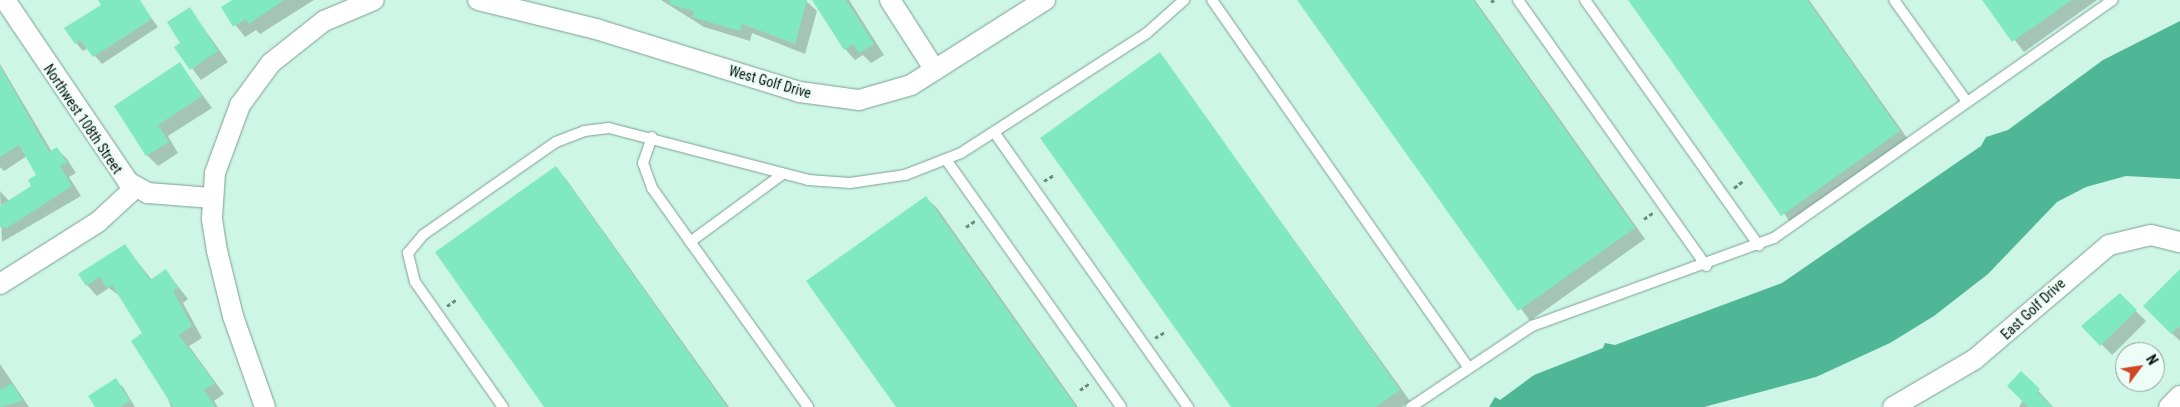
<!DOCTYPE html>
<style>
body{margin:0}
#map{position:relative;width:2180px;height:407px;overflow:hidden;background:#cef6e6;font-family:"Roboto Condensed",sans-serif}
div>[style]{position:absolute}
.water>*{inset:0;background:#4fb796}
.shadow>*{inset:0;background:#0003;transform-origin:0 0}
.building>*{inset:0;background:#81e8c4}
.path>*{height:3px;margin-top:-1.5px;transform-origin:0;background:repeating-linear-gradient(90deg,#6f8a7f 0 4px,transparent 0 6.5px)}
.roads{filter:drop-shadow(0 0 1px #7a9f91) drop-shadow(0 0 1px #7a9f91)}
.service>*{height:10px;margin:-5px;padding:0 5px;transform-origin:5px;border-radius:5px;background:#fff}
.minor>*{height:20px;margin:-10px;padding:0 10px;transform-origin:10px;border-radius:10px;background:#fff}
span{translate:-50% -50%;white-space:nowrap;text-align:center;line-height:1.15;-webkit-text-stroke:5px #edfdf7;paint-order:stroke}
.street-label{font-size:14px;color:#05120d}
.north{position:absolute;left:2115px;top:342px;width:50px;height:50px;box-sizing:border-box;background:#edfdf7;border:1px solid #909f99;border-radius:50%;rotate:59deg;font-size:14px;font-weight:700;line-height:20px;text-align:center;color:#05120d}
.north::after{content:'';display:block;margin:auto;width:18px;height:22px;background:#d04724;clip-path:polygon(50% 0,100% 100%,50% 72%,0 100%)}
</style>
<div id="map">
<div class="water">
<div style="clip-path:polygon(2180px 21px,2180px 179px,2126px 176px,2086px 187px,2057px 202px,1988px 274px,1934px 316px,1890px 343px,1816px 377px,1704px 407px,1489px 407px,1495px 397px,1500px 400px,1534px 375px,1603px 348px,1605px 343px,1615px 345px,1782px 283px,1981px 146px,1986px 137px,2008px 130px,2103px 60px)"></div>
</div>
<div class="shadow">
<div style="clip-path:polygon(109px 0,139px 1px,158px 27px,102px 64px,88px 48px,83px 51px,76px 43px)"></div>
<div style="clip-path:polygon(235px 0,314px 0,260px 34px,256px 30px,245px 37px,222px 8px)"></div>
<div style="clip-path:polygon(661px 0,805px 0,817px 11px,805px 54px,752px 33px,750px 41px,704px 27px)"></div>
<div style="clip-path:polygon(821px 0,849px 0,884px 55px,871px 63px,863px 55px,855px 60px,845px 49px)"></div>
<div style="clip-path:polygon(1298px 0,1475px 0,1645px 239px,1530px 321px)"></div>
<div style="clip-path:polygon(1630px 0,1809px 0,1910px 142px,1793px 226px)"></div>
<div style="clip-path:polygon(1984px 0,2097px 0,2024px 52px)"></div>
<div style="clip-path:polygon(190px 9px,228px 62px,201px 80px,176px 47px,182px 43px)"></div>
<div style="clip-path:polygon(1160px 54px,1410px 401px,1402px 407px,1232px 407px)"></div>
<div style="clip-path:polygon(0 64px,52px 152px,57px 149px,67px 159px,76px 173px,69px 177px,81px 196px,2px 242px,0 191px,9px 201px,33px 186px,38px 175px,27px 156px,4px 171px,0 167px)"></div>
<div style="clip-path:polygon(180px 64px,212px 108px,168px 136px,178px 153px,158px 166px,147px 155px)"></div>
<div style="clip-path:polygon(556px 168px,566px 179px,729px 407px,546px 407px)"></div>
<div style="clip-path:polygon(926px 198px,937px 208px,1078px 407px,897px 407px)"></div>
<div style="clip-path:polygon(124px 245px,152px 280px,166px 271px,188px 299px,183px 303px,202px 338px,189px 346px,224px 394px,214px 401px,218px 407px,171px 407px,144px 334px,121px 297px,109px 288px,97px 296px,87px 285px)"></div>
<div style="clip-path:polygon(2180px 273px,2180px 341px,2155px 317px)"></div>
<div style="left:2120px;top:295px;width:37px;height:48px;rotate:45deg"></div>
<div style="clip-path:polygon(0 364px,29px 407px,0 407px)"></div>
<div style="clip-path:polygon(115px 380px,123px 387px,135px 407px,96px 407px)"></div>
<div style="clip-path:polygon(2032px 384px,2053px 407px,2019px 407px)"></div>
</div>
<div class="building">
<div style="clip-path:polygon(98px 0,140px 0,152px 19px,93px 57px,80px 40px,75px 44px,64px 28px,101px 5px)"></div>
<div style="clip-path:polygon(232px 0,284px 0,249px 24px,246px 19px,233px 27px,221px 7px)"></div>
<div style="clip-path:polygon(670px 0,807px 0,795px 44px,742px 24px,740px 31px,692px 17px,694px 11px,669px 4px)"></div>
<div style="clip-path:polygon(812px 0,846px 0,874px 44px,859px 53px,853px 44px,844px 50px)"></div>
<div style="clip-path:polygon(1297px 0,1473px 0,1635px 228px,1518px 311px)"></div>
<div style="clip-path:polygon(1628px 0,1807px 0,1900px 131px,1781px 216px)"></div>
<div style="clip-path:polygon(1982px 0,2072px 0,2012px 42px)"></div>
<div style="clip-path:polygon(190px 7px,218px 51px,190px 70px,174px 47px,180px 43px,167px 22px)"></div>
<div style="clip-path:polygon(1160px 52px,1400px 390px,1376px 407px,1231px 407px,1040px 138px)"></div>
<div style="clip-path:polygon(180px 62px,202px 96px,158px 125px,169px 142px,146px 156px,114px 106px)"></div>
<div style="clip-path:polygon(0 66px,49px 152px,57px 147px,67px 163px,60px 166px,72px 186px,7px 228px,0 227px,0 206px,31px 186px,28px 180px,36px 175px,19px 145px,0 157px)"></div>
<div style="clip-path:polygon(556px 166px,727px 407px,544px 407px,435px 252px)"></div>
<div style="clip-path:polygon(926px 196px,1076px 407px,896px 407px,806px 281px)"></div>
<div style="clip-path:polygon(125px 244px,150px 280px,166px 269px,178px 288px,173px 291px,192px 326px,179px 335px,215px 383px,204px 390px,215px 407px,173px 407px,131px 341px,142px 333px,112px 285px,107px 288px,100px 277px,86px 286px,78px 274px)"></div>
<div style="clip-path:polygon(2180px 269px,2180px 326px,2171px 334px,2143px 306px)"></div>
<div style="clip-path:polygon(2120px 293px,2137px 310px,2100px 346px,2081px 326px)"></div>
<div style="clip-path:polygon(2021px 371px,2040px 389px,2037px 392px,2052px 407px,2028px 407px,2007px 386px)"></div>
<div style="clip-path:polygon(116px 378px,130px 401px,120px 407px,95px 407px,88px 396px)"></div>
<div style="clip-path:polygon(12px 383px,23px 401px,0 407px,0 390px)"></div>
</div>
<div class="path">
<div style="left:1491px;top:2px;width:4px;rotate:-34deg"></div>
<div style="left:1044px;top:181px;width:12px;rotate:-31deg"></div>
<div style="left:1734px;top:188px;width:11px;rotate:-38deg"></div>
<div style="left:1644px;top:219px;width:12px;rotate:-35deg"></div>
<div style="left:966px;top:227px;width:11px;rotate:-34deg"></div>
<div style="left:447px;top:306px;width:11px;rotate:-34deg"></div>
<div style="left:1155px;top:338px;width:12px;rotate:-31deg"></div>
<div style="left:1080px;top:390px;width:12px;rotate:-35deg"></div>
</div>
<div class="roads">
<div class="service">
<div style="left:1212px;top:0;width:447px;rotate:55.1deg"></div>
<div style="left:1518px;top:0;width:326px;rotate:54.7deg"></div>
<div style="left:1585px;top:0;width:301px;rotate:54.7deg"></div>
<div style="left:1894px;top:0;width:125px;rotate:54.4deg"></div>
<div style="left:994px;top:132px;width:337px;rotate:54.8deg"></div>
<div style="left:652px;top:137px;width:28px;rotate:109deg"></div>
<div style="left:643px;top:163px;width:27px;rotate:70deg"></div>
<div style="left:652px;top:188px;width:269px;rotate:54.5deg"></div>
<div style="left:947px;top:161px;width:301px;rotate:54.7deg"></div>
<div style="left:690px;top:242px;width:115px;rotate:-36.2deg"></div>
<div style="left:503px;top:407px;width:153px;rotate:-125.1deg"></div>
<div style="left:415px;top:282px;width:30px;rotate:-104deg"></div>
<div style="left:408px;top:253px;width:23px;rotate:-50deg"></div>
<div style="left:423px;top:235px;width:162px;rotate:-35deg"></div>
<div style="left:556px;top:142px;width:30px;rotate:-21deg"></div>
<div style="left:584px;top:131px;width:25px;rotate:-7deg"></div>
<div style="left:609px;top:128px;width:206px;rotate:14.6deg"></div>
<div style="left:808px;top:180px;width:42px;rotate:4.1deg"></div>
<div style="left:850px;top:183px;width:56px;rotate:-8.3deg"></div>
<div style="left:905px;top:175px;width:60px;rotate:-21.4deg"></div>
<div style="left:961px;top:153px;width:221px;rotate:-32.8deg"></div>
<div style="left:1147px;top:33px;width:50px;rotate:-41.7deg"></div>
<div style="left:1411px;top:407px;width:146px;rotate:-33.8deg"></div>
<div style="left:1532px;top:326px;width:258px;rotate:-20deg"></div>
<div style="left:1774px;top:238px;width:414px;rotate:-35.1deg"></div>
</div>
<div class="minor">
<div style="left:5px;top:0;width:220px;rotate:55.9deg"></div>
<div style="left:128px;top:182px;width:23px;rotate:29deg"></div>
<div style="left:148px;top:193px;width:64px;rotate:4.5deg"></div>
<div style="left:478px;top:0;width:122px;rotate:13.8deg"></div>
<div style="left:596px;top:29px;width:214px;rotate:17.2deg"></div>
<div style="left:800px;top:92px;width:60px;rotate:7.7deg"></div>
<div style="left:859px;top:100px;width:54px;rotate:-16.1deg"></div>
<div style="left:911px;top:85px;width:159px;rotate:-32.4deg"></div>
<div style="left:890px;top:0;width:83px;rotate:57.3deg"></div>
<div style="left:0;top:284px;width:116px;rotate:-32.3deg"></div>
<div style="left:98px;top:222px;width:50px;rotate:-42.6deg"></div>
<div style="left:265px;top:407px;width:96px;rotate:-109.4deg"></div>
<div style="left:233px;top:316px;width:67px;rotate:-103.8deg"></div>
<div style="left:217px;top:251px;width:33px;rotate:-99deg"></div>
<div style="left:212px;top:218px;width:45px;rotate:-86.2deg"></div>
<div style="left:215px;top:173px;width:72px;rotate:-69.8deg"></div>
<div style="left:240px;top:105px;width:52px;rotate:-53.6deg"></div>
<div style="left:271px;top:63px;width:68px;rotate:-38.4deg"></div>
<div style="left:324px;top:21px;width:54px;rotate:-22.8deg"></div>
<div style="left:1893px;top:407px;width:95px;rotate:-30.3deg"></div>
<div style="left:1975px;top:359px;width:176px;rotate:-40.4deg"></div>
<div style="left:2109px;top:245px;width:43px;rotate:-13.4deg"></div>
<div style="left:2151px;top:235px;width:30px;rotate:14deg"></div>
<div style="left:2169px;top:407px;width:16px;rotate:-45deg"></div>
</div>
</div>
<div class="street-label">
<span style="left:770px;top:82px;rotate:16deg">West Golf Drive</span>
<span style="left:83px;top:119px;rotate:56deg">Northwest 108th Street</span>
<span style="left:2033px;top:309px;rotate:-43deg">East Golf Drive</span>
</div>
<div class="north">N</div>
</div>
